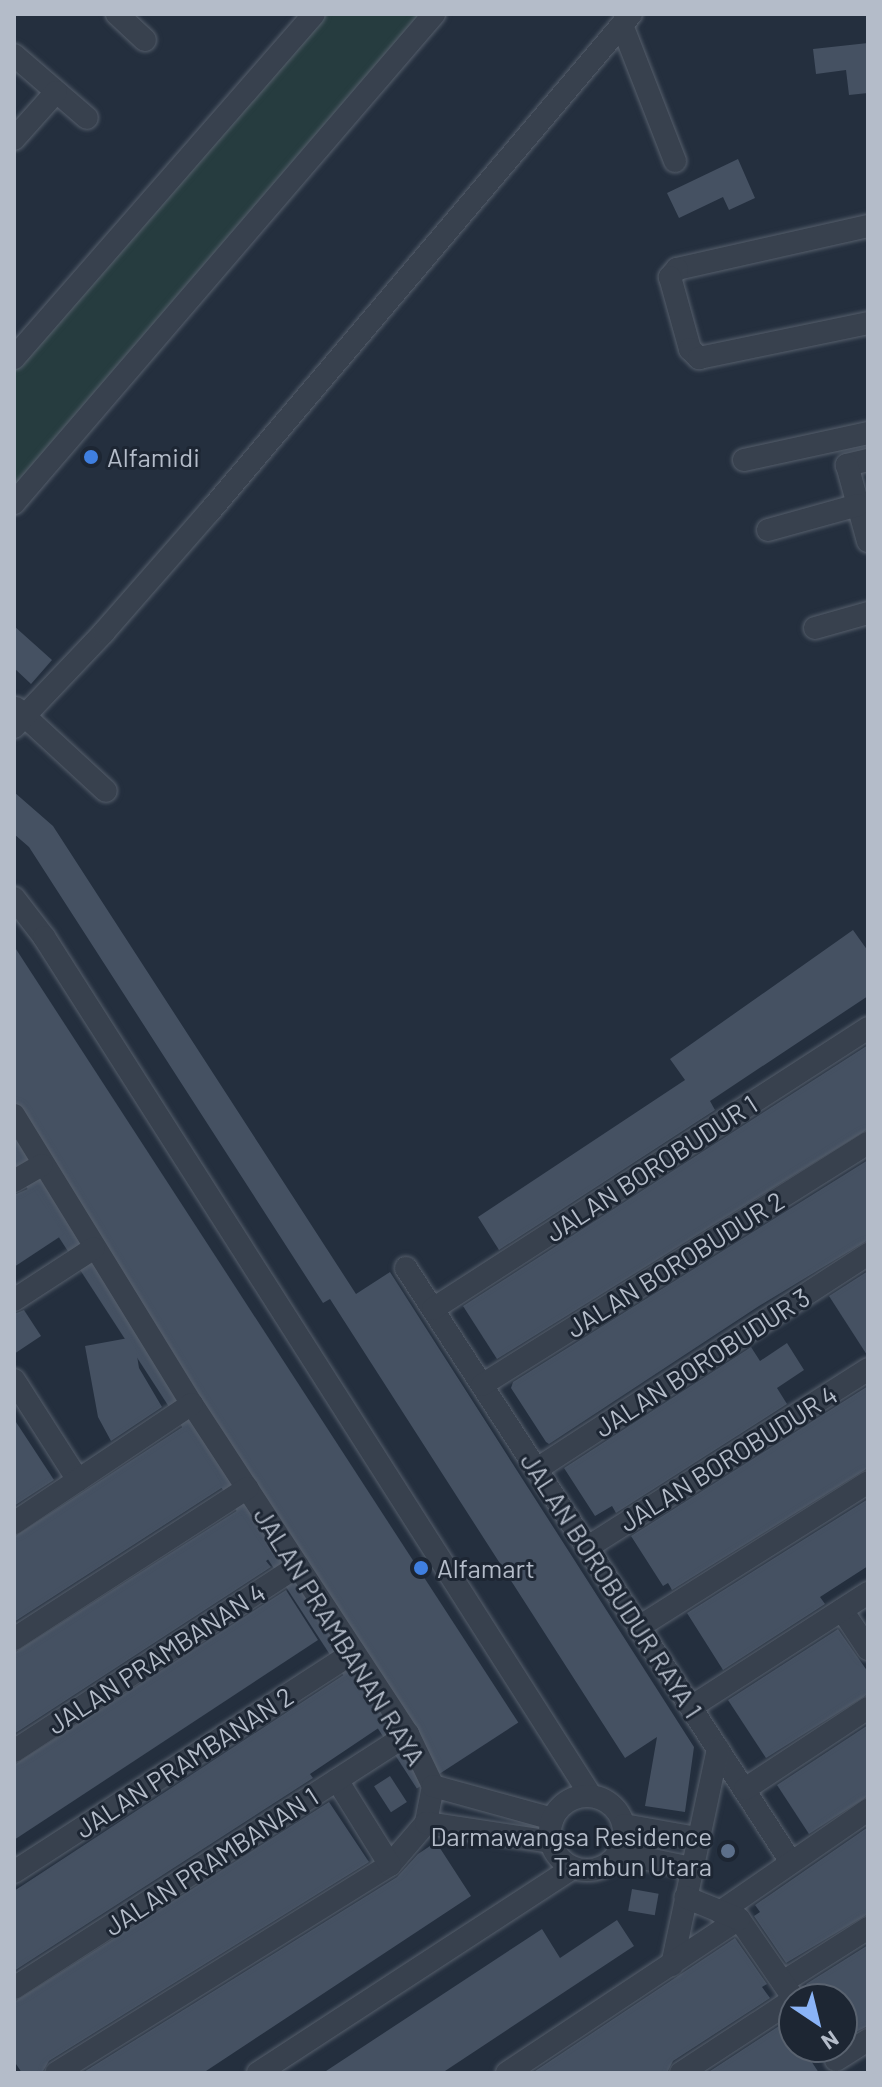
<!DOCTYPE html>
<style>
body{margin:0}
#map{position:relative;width:882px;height:2087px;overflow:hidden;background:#242f3e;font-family:Barlow,sans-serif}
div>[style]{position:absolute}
.green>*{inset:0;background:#263c3f}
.building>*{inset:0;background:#455162;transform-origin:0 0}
.roads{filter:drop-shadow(0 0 2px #565f6c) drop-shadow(0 0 2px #565f6c)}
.minor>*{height:22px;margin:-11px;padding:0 11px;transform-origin:11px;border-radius:11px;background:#38414e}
.minor>.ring{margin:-11px;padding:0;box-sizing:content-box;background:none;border:22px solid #38414e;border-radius:50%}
.dots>*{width:22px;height:22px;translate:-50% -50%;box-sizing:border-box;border:4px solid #1d2633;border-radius:50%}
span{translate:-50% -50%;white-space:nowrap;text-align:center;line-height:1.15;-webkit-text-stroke:6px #1d2633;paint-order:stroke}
.poi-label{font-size:26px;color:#b4bcc9}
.left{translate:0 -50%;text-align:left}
.right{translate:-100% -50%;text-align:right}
.street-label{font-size:26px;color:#b4bcc9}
.frame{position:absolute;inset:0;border:16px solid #b4bcc9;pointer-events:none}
.north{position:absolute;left:778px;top:1983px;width:80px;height:80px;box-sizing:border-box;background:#1d2633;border:2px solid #59626f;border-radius:50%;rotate:145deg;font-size:22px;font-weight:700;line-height:32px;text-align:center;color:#b4bcc9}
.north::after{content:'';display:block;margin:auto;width:28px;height:36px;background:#8ab4f8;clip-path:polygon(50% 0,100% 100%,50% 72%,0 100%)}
</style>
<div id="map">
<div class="green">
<div style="clip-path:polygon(314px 14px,435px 14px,14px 503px,14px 358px)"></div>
</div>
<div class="building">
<div style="clip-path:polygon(868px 43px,868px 93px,849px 95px,846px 70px,816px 74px,813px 49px)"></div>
<div style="clip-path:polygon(738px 159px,755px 198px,729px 210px,723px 197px,679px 218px,667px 193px)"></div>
<div style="clip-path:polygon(14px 626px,52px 660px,31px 684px,14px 668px)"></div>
<div style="clip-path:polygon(14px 792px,53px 826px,356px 1294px,390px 1272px,694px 1747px,685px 1812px,645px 1806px,657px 1737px,625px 1758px,330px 1299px,323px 1303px,29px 847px,14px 834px)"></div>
<div style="clip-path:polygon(853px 930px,868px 951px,868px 996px,710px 1101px,715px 1110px,499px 1250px,478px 1217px,685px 1080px,670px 1059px)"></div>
<div style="left:14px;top:946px;width:926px;height:121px;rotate:57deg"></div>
<div style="clip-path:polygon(868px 1045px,868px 1129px,497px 1359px,463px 1306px)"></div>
<div style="clip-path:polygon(868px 1160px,868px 1240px,759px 1306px,549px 1444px,546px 1442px,511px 1388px,513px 1382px)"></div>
<div style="clip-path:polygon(32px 1187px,64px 1234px,14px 1267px,14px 1195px)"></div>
<div style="clip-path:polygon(868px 1271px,868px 1355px,867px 1355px,829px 1296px)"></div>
<div style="clip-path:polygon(24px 1310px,41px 1336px,14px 1354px,14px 1314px)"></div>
<div style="clip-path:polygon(134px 1337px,139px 1368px,162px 1407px,111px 1441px,98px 1417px,85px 1346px)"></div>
<div style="clip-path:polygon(787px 1343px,804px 1370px,777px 1388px,787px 1404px,616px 1513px,612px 1506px,595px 1516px,564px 1468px,751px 1347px,760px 1361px)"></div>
<div style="clip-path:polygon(868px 1386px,868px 1468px,672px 1590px,668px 1583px,663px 1586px,631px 1536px)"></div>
<div style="clip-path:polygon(14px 1419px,54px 1480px,14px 1506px)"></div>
<div style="clip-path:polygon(187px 1424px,219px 1473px,216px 1475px,223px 1487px,14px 1622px,14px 1537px)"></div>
<div style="clip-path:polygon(868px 1499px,868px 1566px,820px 1597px,825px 1604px,723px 1670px,687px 1613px)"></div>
<div style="clip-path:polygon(238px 1510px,270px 1558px,266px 1561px,271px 1567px,14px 1734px,14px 1653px)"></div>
<div style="clip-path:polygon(286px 1590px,318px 1640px,14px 1840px,14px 1765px)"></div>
<div style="clip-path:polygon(838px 1629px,868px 1672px,868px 1694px,766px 1758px,728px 1700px)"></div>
<div style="clip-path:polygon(345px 1674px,380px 1727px,310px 1774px,313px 1778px,14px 1971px,14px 1891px)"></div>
<div style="clip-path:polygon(868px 1725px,868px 1796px,809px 1834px,777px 1785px)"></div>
<div style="left:390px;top:1776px;width:31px;height:19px;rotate:57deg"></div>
<div style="clip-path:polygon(329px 1802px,369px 1862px,49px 2061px,42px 2073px,22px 2073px,14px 2061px,14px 2002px)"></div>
<div style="clip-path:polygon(868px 1827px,868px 1914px,786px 1963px,754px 1916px,760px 1912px,755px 1905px)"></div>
<div style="clip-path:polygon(436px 1842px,471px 1896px,203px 2073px,82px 2073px,397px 1877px,418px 1854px)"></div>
<div style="left:632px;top:1889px;width:27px;height:22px;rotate:10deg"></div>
<div style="clip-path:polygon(617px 1920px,634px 1946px,442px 2073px,323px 2073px,542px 1929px,560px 1958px)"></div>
<div style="clip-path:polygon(735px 1938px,767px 1984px,762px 1987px,770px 1998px,673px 2061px,667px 2073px,532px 2073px)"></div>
<div style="clip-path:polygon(868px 1945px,868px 2026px,842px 2039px,842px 1999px,816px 1999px,806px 1984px)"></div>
<div style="clip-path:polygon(785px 2022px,794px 2035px,794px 2047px,802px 2047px,819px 2073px,707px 2073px)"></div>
</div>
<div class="roads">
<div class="minor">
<div style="left:117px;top:14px;width:38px;rotate:43deg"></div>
<div style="left:622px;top:25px;width:146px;rotate:68.7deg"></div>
<div style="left:14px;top:55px;width:96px;rotate:40.8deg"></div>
<div style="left:14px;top:139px;width:63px;rotate:-48.2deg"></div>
<div style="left:868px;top:226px;width:196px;rotate:167.3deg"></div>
<div style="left:677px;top:269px;width:11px;rotate:131deg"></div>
<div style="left:670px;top:277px;width:75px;rotate:74.5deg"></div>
<div style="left:690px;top:349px;width:13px;rotate:45deg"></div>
<div style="left:699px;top:358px;width:173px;rotate:-11.7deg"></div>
<div style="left:14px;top:358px;width:456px;rotate:-48.9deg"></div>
<div style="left:744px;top:460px;width:127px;rotate:-12.3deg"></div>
<div style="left:868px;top:460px;width:22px;rotate:167deg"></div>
<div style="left:847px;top:465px;width:79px;rotate:74.6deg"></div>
<div style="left:14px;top:503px;width:645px;rotate:-49.34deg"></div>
<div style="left:768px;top:530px;width:93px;rotate:-15.5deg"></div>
<div style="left:815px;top:628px;width:55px;rotate:-15.8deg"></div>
<div style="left:16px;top:708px;width:122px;rotate:42.7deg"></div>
<div style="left:14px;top:727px;width:131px;rotate:-46.5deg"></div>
<div style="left:104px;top:632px;width:161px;rotate:-48.8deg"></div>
<div style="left:210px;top:511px;width:651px;rotate:-49.73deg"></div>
<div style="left:14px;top:898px;width:49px;rotate:52.4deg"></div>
<div style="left:44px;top:937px;width:1018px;rotate:57.51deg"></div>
<div style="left:14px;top:1115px;width:339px;rotate:58.4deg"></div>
<div style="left:192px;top:1404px;width:394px;rotate:56.8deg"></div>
<div style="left:408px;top:1734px;width:58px;rotate:64.3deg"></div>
<div style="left:433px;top:1786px;width:38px;rotate:101deg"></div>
<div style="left:426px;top:1823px;width:55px;rotate:130.6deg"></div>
<div style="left:390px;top:1865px;width:393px;rotate:148.1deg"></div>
<div style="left:14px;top:1181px;width:32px;rotate:-30deg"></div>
<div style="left:406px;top:1268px;width:708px;rotate:57.05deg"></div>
<div style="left:14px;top:1300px;width:95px;rotate:-33deg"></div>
<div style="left:433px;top:1309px;width:518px;rotate:-32.86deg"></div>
<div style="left:14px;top:1380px;width:119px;rotate:57.4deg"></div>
<div style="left:482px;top:1385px;width:456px;rotate:-32.1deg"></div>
<div style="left:537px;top:1469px;width:395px;rotate:-33deg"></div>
<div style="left:14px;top:1523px;width:214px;rotate:-33.8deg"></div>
<div style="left:588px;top:1547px;width:332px;rotate:-32.4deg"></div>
<div style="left:842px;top:1610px;width:47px;rotate:56.3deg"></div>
<div style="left:639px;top:1627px;width:271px;rotate:-32.3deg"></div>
<div style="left:14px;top:1639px;width:278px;rotate:-32.9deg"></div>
<div style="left:691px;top:1707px;width:211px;rotate:-32.8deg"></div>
<div style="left:14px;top:1751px;width:339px;rotate:-33.1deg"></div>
<div style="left:337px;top:1780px;width:100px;rotate:58.1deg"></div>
<div style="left:433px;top:1786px;width:124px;rotate:15.4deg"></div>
<div style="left:745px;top:1789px;width:147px;rotate:-33.4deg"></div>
<div class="ring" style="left:550px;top:1796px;width:52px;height:52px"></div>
<div style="left:426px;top:1823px;width:126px;rotate:8.6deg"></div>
<div style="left:624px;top:1825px;width:74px;rotate:10.1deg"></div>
<div style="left:619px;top:1853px;width:74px;rotate:11.8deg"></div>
<div style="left:14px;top:1872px;width:405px;rotate:-32.9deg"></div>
<div style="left:720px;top:1912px;width:180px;rotate:-34.6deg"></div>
<div style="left:672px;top:1965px;width:221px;rotate:-78deg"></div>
<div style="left:783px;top:1982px;width:101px;rotate:-32.4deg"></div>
<div style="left:14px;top:1988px;width:469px;rotate:-32.8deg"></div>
<div style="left:836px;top:2060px;width:38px;rotate:-32deg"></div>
<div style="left:258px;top:2073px;width:375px;rotate:-33.1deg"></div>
<div style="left:507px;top:2073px;width:278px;rotate:-33.6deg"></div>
<div style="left:681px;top:2073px;width:135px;rotate:-33.2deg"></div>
<div style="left:794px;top:1999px;width:97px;rotate:-124.5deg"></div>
<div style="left:739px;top:1919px;width:58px;rotate:-157.8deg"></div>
</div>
</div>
<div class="dots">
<div style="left:91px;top:457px;background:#3f7fe0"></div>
<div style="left:421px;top:1568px;background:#3f7fe0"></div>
<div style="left:728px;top:1851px;background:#5c6f8a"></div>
</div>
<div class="poi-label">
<span class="left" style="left:107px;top:457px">Alfamidi</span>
<span class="left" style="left:437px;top:1568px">Alfamart</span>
<span class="right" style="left:712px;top:1851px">Darmawangsa Residence<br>Tambun Utara</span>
</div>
<div class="street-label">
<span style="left:651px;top:1168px;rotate:-33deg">JALAN BOROBUDUR 1</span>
<span style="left:675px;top:1264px;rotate:-32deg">JALAN BOROBUDUR 2</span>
<span style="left:702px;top:1362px;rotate:-33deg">JALAN BOROBUDUR 3</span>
<span style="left:728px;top:1458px;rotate:-32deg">JALAN BOROBUDUR 4</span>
<span style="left:612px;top:1585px;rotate:57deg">JALAN BOROBUDUR RAYA 1</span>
<span style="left:340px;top:1636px;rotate:58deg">JALAN PRAMBANAN RAYA</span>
<span style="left:156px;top:1658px;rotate:-33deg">JALAN PRAMBANAN 4</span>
<span style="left:184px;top:1762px;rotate:-33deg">JALAN PRAMBANAN 2</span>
<span style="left:211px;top:1861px;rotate:-33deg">JALAN PRAMBANAN 1</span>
</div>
<div class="frame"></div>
<div class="north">N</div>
</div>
